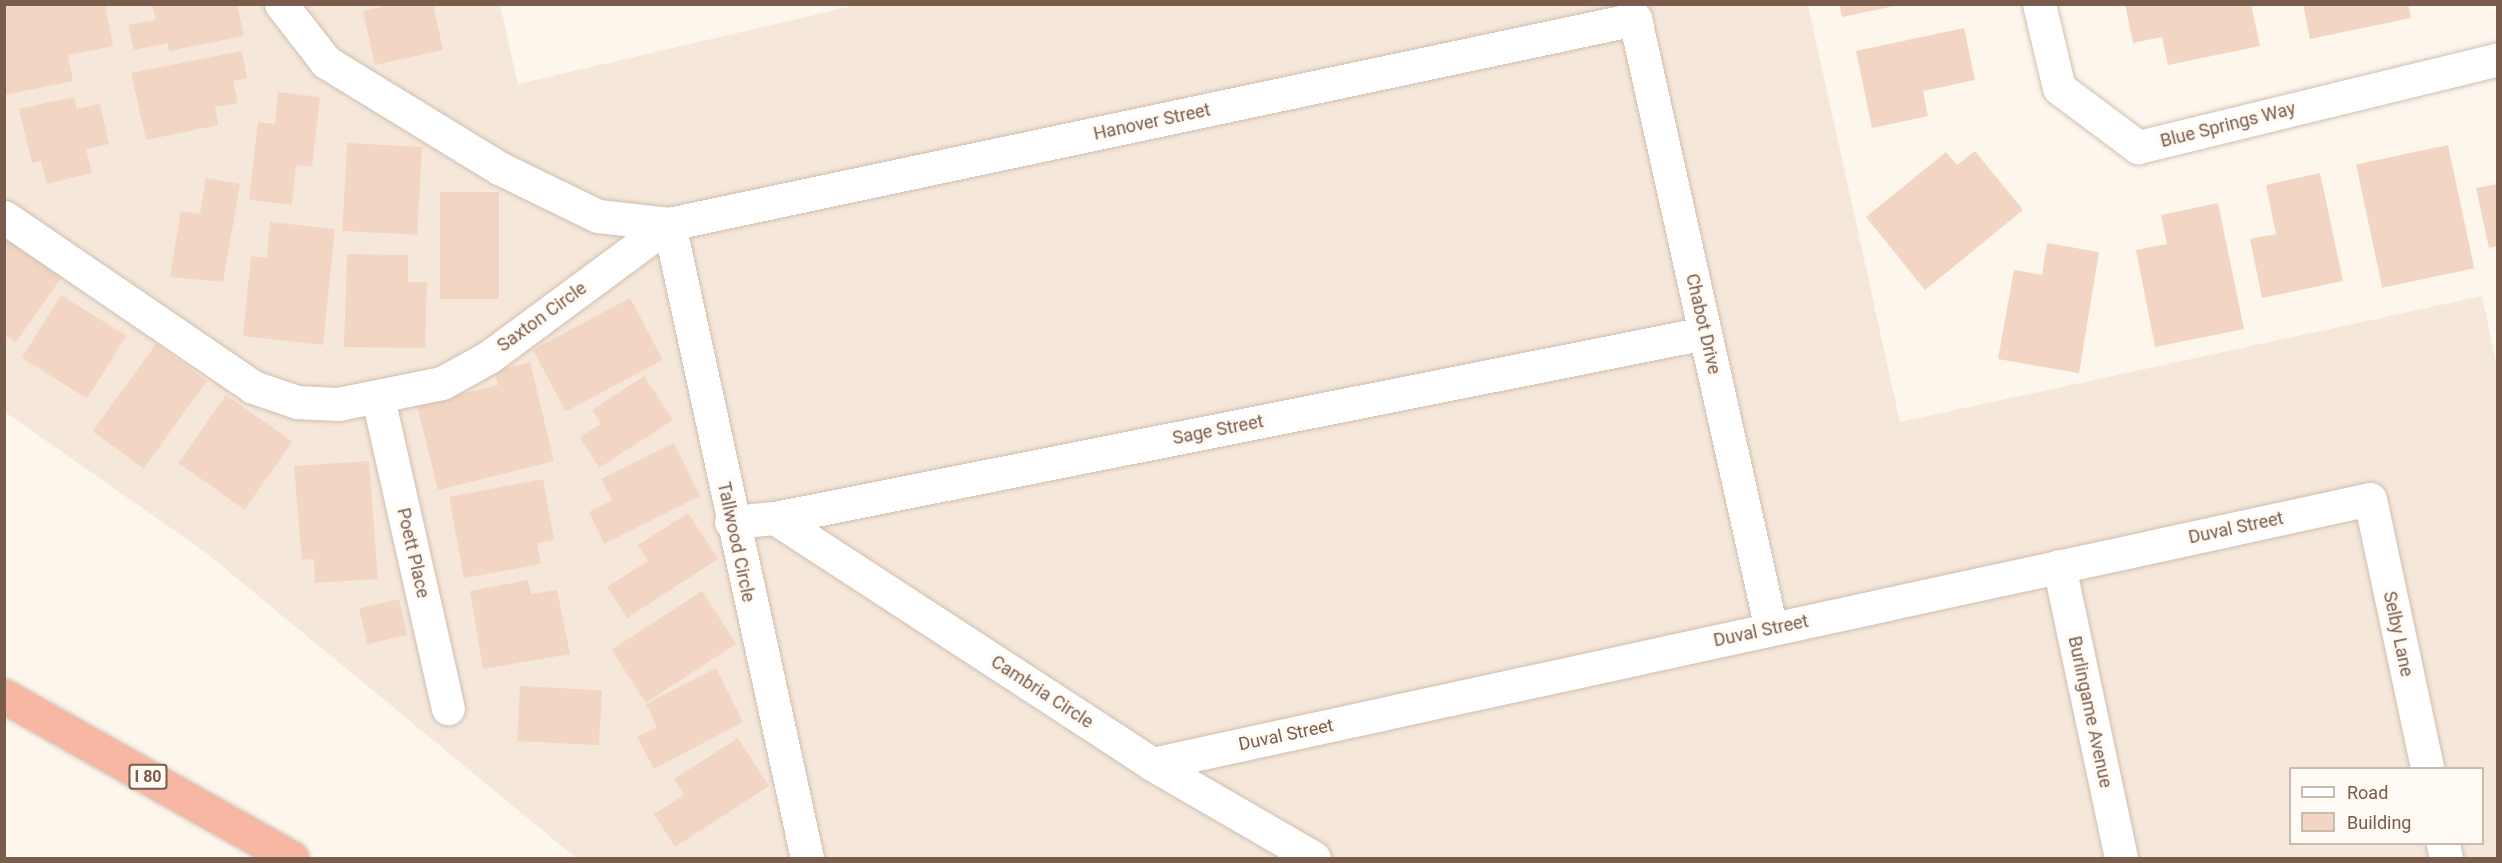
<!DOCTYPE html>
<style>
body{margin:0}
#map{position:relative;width:2502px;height:863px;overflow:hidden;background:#fdf6ec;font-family:Roboto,sans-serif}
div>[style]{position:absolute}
.residential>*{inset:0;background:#f5e8da}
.building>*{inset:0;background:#f3d5c3;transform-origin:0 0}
.roads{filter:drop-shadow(0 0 2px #d1beb0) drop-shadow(0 0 2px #d1beb0)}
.minor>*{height:33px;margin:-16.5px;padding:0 16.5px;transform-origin:16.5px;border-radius:16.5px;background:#fff}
.motorway>*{height:33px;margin:-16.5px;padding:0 16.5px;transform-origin:16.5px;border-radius:16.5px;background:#f7b7a3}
span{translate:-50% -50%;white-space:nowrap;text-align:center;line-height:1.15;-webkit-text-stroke:6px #fffaf3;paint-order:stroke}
.shield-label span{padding:2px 4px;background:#fffaf3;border:2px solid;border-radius:4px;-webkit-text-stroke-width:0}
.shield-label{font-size:16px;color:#7a5c4d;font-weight:700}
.street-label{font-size:18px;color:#7a5c4d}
.frame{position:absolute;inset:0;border:6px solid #7a5c4d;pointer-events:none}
.legend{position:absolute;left:2289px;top:767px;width:195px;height:78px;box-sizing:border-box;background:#fffaf3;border:2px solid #cabbb1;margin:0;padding:8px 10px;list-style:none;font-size:18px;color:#7a5c4d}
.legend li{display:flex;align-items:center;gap:12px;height:30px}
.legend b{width:30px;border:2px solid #cabbb1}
</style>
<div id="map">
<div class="residential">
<div style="clip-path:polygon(evenodd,5px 5px,500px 5px,518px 84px,857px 5px,1808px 5px,1900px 422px,2482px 296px,2498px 372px,2497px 858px,576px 858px,205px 552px,5px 412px,5px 5px,2290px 768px,2482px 768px,2482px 844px,2290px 844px,2290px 768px)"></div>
</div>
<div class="building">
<div style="clip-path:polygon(15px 4px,105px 4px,113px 46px,68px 55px,73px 81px,4px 95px,4px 7px)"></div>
<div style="clip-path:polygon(152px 4px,237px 4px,244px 36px,169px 51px,168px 43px,134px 50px,128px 25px,156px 20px)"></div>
<div style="clip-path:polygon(395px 4px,433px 4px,443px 50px,375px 65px,363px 11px)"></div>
<div style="clip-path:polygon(1839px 4px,1894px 4px,1894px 6px,1842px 17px)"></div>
<div style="clip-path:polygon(2125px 4px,2251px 4px,2260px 46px,2168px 65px,2162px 37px,2133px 43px)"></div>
<div style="clip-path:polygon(2303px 4px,2408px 4px,2411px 18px,2310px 39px)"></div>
<div style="clip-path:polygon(1964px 28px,1975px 80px,1923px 91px,1928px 116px,1872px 128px,1856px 51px)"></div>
<div style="clip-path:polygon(242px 51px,247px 78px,233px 81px,238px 103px,215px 107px,218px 125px,146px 140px,131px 73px)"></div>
<div style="clip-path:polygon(278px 92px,320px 97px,312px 167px,296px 165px,292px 205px,249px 200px,258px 122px,275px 124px)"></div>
<div style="clip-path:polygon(74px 97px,77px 109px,100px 104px,109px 144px,86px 149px,92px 173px,47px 184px,41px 161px,32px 163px,19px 109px)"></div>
<div style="left:347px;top:143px;width:75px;height:88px;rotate:3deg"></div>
<div style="left:2448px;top:145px;width:126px;height:94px;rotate:78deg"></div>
<div style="clip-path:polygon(1975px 151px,2023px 210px,1925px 290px,1866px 217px,1946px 152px,1957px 165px)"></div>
<div style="clip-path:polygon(2320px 173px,2343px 281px,2262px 298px,2250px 239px,2276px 234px,2266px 185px)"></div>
<div style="clip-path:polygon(206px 178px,240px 184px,223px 282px,170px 277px,181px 211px,200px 214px)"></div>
<div style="clip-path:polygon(2498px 184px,2498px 246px,2489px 248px,2476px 188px)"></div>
<div style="left:440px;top:192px;width:59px;height:107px"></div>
<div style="clip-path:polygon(2218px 203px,2244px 329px,2155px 347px,2136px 250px,2167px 244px,2161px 215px)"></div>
<div style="clip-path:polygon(270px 222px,335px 229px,323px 345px,243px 336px,251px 256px,267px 258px)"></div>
<div style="clip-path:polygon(4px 236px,62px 277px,16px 342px,4px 335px)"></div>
<div style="clip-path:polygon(2047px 243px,2099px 252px,2079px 373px,1998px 359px,2014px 270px,2042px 275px)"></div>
<div style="clip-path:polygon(347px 254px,408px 255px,408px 282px,427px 282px,425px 348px,344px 347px)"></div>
<div style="left:61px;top:295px;width:77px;height:74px;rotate:32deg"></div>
<div style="left:630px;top:298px;width:70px;height:110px;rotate:62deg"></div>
<div style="left:156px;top:344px;width:63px;height:108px;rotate:36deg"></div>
<div style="clip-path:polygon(530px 362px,554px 461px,438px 490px,417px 405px,498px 385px,495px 371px)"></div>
<div style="clip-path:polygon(644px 376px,673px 420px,599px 468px,580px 437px,601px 424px,592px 410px)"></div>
<div style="left:226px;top:395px;width:81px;height:83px;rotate:35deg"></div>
<div style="clip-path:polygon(674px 443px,700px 496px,604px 544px,589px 512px,612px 500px,601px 479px)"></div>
<div style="clip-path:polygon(369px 461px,378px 579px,315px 583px,314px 559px,302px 560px,294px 466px)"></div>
<div style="clip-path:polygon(543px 479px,554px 540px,537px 543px,541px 564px,464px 578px,449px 497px)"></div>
<div style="clip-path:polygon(688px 513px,718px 559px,627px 618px,607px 587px,648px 561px,638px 545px)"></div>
<div style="clip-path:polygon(528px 580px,531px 594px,557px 590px,570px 654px,483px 669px,470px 591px)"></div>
<div style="left:702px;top:591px;width:63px;height:108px;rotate:57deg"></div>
<div style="left:399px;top:599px;width:37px;height:41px;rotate:77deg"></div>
<div style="clip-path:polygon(716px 668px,743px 722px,654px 769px,637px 737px,657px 727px,646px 704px)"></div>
<div style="left:520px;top:686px;width:82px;height:55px;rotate:3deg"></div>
<div style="clip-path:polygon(738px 738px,769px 786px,675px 847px,654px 814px,684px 795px,674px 779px)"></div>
</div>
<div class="roads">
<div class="minor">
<div style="left:281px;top:4px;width:73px;rotate:52.2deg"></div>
<div style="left:326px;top:62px;width:203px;rotate:31.5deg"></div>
<div style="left:499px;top:168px;width:110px;rotate:25.9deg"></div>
<div style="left:598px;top:216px;width:71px;rotate:6.4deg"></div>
<div style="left:669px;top:224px;width:988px;rotate:-11.98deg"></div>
<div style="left:1635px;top:19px;width:625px;rotate:77.43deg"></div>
<div style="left:2039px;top:4px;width:86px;rotate:76.6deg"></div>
<div style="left:2059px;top:88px;width:99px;rotate:36.8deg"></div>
<div style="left:2138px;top:147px;width:371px;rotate:-13.7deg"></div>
<div style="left:4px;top:217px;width:301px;rotate:34.3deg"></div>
<div style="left:253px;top:387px;width:46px;rotate:18.8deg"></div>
<div style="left:297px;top:402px;width:41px;rotate:2.8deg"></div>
<div style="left:338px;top:404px;width:106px;rotate:-11.4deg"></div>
<div style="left:442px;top:383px;width:54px;rotate:-29deg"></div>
<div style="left:489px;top:357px;width:224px;rotate:-36.5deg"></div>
<div style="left:669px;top:224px;width:649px;rotate:77.72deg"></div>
<div style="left:378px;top:398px;width:318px;rotate:77.3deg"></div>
<div style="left:775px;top:518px;width:450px;rotate:33.1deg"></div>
<div style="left:1152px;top:764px;width:187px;rotate:30.1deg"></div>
<div style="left:731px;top:522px;width:44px;rotate:-5.2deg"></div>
<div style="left:775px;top:518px;width:948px;rotate:-11.25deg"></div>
<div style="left:2059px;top:566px;width:299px;rotate:78deg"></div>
<div style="left:1152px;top:764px;width:1246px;rotate:-12.27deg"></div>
<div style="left:2370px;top:499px;width:275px;rotate:78deg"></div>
<div style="left:2443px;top:844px;width:14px;rotate:78deg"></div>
</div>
<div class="motorway">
<div style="left:4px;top:696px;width:330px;rotate:29.4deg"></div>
</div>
</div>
<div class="shield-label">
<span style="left:148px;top:777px">I 80</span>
</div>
<div class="street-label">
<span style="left:1152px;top:122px;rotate:-12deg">Hanover Street</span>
<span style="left:2228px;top:125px;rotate:-14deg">Blue Springs Way</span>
<span style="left:542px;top:317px;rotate:-36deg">Saxton Circle</span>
<span style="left:1703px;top:324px;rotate:77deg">Chabot Drive</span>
<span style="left:1218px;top:430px;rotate:-11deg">Sage Street</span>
<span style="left:2236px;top:528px;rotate:-12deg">Duval Street</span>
<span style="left:736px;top:542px;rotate:78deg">Tallwood Circle</span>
<span style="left:413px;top:553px;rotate:77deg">Poett Place</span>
<span style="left:1761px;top:631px;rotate:-12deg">Duval Street</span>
<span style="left:2398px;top:634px;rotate:78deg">Selby Lane</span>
<span style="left:1042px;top:692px;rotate:33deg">Cambria Circle</span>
<span style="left:2090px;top:712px;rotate:78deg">Burlingame Avenue</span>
<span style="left:1286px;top:735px;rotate:-12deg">Duval Street</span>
</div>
<div class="frame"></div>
<ul class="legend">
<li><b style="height:8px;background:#fff"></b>Road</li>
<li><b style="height:16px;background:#f3d5c3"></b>Building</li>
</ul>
</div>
